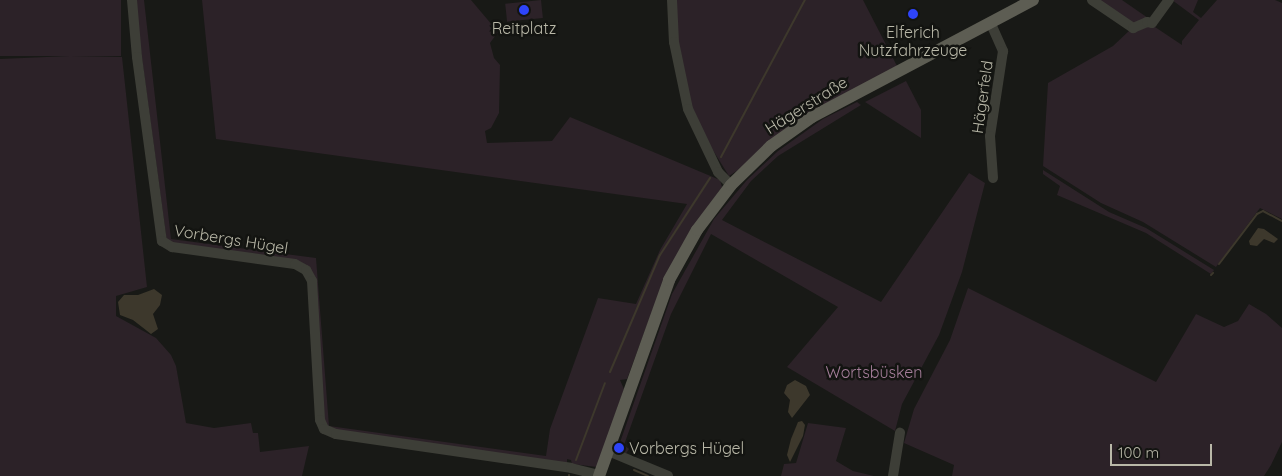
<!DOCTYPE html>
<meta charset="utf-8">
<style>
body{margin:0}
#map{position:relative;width:1282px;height:476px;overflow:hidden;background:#181916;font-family:Quicksand,sans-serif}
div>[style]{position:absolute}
.green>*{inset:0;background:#2c2228;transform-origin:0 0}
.water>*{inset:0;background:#3d382c}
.stream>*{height:2px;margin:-1px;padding:0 1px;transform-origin:1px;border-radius:1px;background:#3d382c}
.minor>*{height:10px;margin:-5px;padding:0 5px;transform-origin:5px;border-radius:5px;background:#3d3e37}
.major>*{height:12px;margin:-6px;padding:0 6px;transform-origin:6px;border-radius:6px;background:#5d5d53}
.dots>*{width:14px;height:14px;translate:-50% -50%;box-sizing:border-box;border:2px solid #131411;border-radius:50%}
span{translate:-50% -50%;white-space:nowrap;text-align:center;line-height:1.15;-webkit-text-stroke:5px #131411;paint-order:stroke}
.poi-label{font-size:16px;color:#b9b8a8}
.left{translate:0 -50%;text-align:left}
.street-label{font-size:16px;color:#b9b8a8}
.park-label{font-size:16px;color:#a57e9a}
.scale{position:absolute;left:1110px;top:444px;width:102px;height:22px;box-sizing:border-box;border:2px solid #b9b8a8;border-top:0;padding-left:6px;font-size:15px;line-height:18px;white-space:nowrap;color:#b9b8a8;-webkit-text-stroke:4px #131411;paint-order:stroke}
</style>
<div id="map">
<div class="green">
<div style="left:0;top:0;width:121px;height:56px"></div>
<div style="clip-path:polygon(134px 0,144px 0,171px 239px,316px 258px,329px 426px,546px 456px,550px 429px,598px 298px,636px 304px,660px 250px,687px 204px,216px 139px,202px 0,471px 0,498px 32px,490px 43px,494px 58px,500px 65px,499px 113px,491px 128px,485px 131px,487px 143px,552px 141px,570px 117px,720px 180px,722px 187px,691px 230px,663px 282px,627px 379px,620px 380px,624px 389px,597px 467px,572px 464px,571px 460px,567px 459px,567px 463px,335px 432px,324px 423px,311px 271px,167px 243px)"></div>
<div style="left:541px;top:0;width:18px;height:36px;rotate:84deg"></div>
<div style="clip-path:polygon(673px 0,863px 0,897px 66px,729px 176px,696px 123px,681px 68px)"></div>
<div style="clip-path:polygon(1095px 0,1122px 0,1148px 18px,1134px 26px)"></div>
<div style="clip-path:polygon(1172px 0,1198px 0,1193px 12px,1201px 18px,1217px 0,1275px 0,1282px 3px,1282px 219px,1260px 208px,1216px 267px,1143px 222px,1101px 203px,1043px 166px,1048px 83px,1113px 46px,1131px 29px,1152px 25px,1182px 45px,1182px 41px,1199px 20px)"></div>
<div style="clip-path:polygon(70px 56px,122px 57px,147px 287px,116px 296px,116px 316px,156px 338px,171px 355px,176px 366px,186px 423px,214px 428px,251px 423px,253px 433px,258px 433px,260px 452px,309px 446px,302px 476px,0 476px,0 59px)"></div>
<div style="clip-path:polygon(906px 81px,921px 110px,921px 138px,865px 102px)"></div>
<div style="clip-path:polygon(857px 102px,861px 105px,778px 156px,751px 181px,722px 220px,881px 302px,969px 173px,985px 183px,962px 272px,939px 335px,902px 404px,895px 431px,787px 367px,838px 307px,711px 234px,671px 314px,624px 445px,629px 449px,625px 455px,620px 451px,618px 448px,672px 294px,714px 219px,747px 180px,778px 151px,823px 119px)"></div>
<div style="clip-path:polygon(1043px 170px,1109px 212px,1146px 228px,1214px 270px,1211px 274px,1146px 233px,1057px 195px,1060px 186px,1043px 174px)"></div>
<div style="clip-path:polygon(968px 288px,1156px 382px,1196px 314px,1224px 327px,1238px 321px,1249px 304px,1266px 314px,1282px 328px,1282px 442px,1271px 465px,1264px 476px,952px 476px,954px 465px,904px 443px,914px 409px,950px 340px)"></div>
<div style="clip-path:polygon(808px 423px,846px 428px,836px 461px,853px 471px,874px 476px,781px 476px,784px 464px,796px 463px)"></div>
</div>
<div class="water">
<div style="clip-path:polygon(1258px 228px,1264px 229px,1278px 239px,1274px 243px,1264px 239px,1257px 246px,1250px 245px,1249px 241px)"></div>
<div style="clip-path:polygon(154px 289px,162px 295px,160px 305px,153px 314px,158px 329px,151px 334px,133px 320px,120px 315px,118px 302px,124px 295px,138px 295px)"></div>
<div style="clip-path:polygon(795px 380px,806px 386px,810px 395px,792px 418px,788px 412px,790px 400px,784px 393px,787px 385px)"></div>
<div style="clip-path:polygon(802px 421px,805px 425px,803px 436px,790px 462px,787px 455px,791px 439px,798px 422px)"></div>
</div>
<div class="stream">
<div style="left:721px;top:157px;width:178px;rotate:-61.9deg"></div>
<div style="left:1219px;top:264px;width:63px;rotate:-52.8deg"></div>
<div style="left:1257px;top:214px;width:7px;rotate:-27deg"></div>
<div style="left:1263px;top:211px;width:21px;rotate:28deg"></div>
<div style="left:1211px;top:275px;width:3px;rotate:-45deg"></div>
<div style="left:610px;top:372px;width:127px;rotate:-66.9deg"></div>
<div style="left:660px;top:255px;width:92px;rotate:-57deg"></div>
<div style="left:576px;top:460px;width:82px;rotate:-69.4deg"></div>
<div style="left:634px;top:470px;width:15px;rotate:23deg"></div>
<div style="left:569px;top:476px;width:1px;rotate:-90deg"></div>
</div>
<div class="minor">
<div style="left:132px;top:0;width:57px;rotate:85deg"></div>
<div style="left:137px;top:57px;width:186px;rotate:82.3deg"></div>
<div style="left:162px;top:241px;width:12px;rotate:31deg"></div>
<div style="left:172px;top:247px;width:124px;rotate:7.9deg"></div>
<div style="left:295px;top:264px;width:13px;rotate:29deg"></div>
<div style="left:306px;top:270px;width:13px;rotate:61deg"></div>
<div style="left:312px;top:281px;width:139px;rotate:86.7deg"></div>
<div style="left:320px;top:420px;width:10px;rotate:66deg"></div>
<div style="left:324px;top:429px;width:13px;rotate:23deg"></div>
<div style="left:336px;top:434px;width:237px;rotate:8.2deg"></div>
<div style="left:571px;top:468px;width:29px;rotate:14deg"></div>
<div style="left:672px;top:0;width:42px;rotate:87.3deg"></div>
<div style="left:674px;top:42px;width:68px;rotate:78.2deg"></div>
<div style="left:688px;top:109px;width:70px;rotate:64.5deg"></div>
<div style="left:718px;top:172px;width:18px;rotate:45deg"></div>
<div style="left:1092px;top:0;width:50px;rotate:34.3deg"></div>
<div style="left:1133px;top:28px;width:15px;rotate:-23deg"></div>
<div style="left:1147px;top:22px;width:5px;rotate:11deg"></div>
<div style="left:1152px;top:23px;width:29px;rotate:-54deg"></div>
<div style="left:991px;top:24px;width:30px;rotate:66deg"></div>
<div style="left:1003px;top:51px;width:86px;rotate:98.7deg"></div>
<div style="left:990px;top:136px;width:42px;rotate:85.9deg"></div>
<div style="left:608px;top:451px;width:65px;rotate:22.6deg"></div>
<div style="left:893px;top:476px;width:44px;rotate:-80.8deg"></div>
</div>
<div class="major">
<div style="left:599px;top:476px;width:208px;rotate:-70.3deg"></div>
<div style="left:669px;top:280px;width:57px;rotate:-60.8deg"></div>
<div style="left:697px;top:230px;width:56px;rotate:-52.9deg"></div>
<div style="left:731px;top:185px;width:56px;rotate:-44.3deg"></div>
<div style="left:771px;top:146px;width:50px;rotate:-35.3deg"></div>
<div style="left:812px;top:117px;width:250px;rotate:-27.9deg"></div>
</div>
<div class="dots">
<div style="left:524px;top:10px;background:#2e44f9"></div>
<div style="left:913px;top:14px;background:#2e44f9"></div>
<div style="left:619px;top:448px;background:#2e44f9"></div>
</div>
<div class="poi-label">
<span style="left:524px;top:28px">Reitplatz</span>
<span style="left:913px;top:41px">Elferich<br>Nutzfahrzeuge</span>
<span class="left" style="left:629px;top:448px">Vorbergs Hügel</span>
</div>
<div class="street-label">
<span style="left:982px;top:97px;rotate:-82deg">Hägerfeld</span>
<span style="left:806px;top:105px;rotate:-32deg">Hägerstraße</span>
<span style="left:231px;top:239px;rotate:9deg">Vorbergs Hügel</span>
</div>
<div class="park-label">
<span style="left:874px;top:372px">Wortsbüsken</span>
</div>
<div class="scale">100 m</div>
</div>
